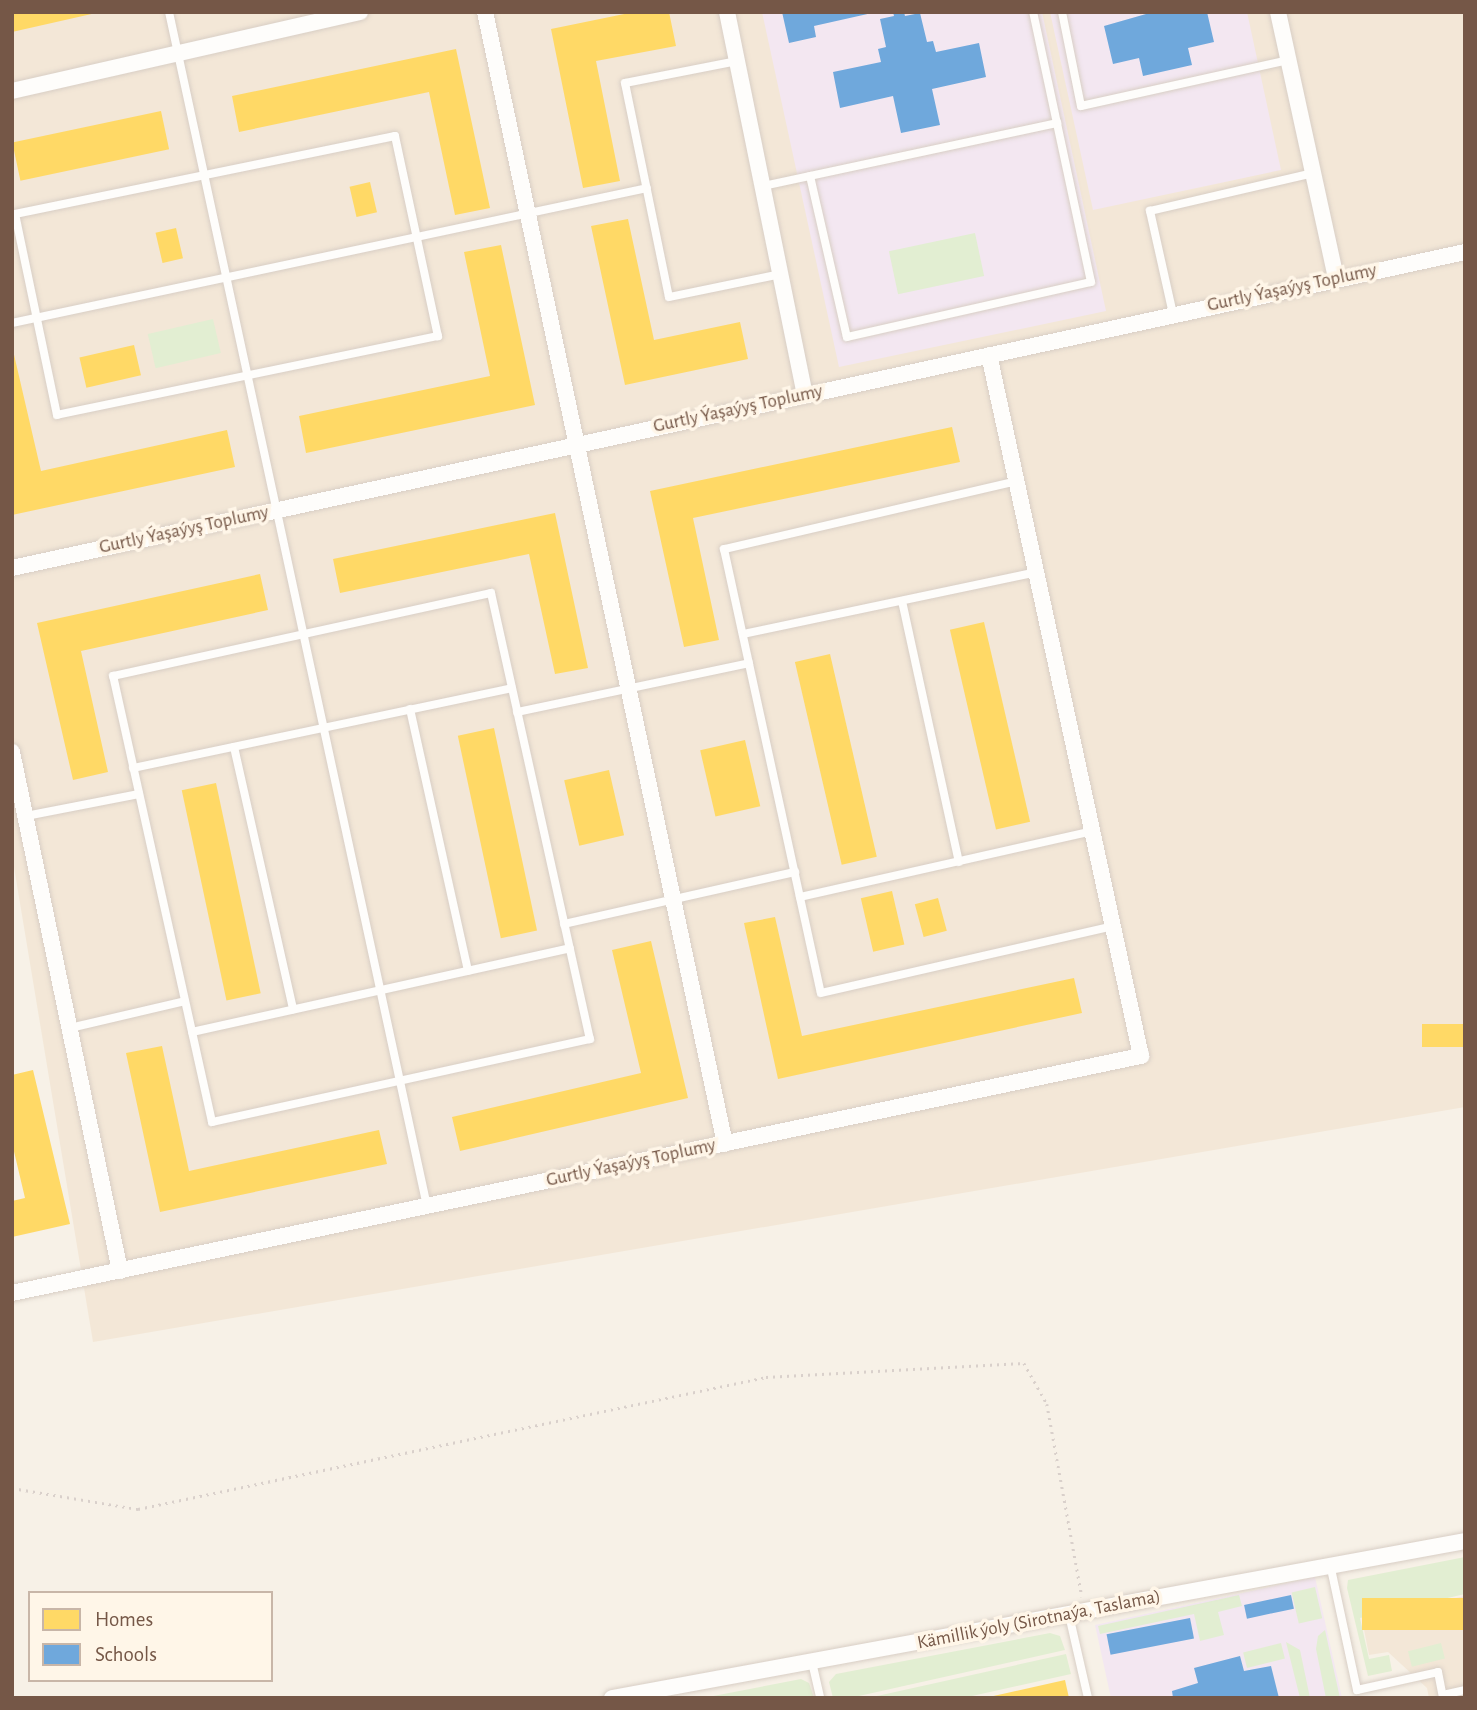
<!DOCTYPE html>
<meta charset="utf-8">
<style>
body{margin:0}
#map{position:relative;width:1477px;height:1710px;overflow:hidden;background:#f7f1e7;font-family:"Alegreya Sans",sans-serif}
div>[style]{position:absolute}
.residential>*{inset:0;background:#f3e7d7}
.education>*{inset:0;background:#f3e7f1}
.green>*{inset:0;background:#e2eed2;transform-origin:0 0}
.homes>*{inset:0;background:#ffd966;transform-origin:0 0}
.schools>*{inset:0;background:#6fa8dc;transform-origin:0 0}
.path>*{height:2.5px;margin-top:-1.25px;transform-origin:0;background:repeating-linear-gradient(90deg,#d9d0cb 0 2px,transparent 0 7px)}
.roads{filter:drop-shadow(0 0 2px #d8cec5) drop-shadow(0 0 2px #d8cec5)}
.service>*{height:8px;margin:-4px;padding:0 4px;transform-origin:4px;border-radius:4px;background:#fefdfb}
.minor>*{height:16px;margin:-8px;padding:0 8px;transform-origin:8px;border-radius:8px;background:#fefdfb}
span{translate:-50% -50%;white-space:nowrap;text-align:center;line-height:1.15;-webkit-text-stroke:7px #fff6e8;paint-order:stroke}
.street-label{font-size:19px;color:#755747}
.frame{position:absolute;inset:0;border:14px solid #755747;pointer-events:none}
.legend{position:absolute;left:28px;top:1591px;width:245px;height:91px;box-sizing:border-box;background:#fff6e8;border:2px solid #c8b6a8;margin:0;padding:9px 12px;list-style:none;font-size:21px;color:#755747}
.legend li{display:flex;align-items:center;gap:14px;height:35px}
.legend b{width:35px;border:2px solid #c8b6a8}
</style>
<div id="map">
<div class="residential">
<div style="clip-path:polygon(12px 12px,1465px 12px,1465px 1107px,93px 1342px,12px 855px)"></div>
<div style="clip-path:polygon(1465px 1596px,1465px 1698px,1429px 1698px,1427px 1688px,1388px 1652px,1369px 1655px,1362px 1619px)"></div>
</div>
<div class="education">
<div style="clip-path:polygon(762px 12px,1042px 12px,1106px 311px,839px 367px)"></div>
<div style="clip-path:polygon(1050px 12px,1247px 12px,1281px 170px,1093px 210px)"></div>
<div style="clip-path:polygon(1315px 1577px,1342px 1698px,1111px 1698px,1095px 1625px)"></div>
</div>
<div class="green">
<div style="left:975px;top:233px;width:44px;height:88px;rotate:78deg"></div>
<div style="left:213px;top:319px;width:35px;height:67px;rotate:77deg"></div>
<div style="clip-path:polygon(1465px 1557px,1465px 1594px,1360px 1618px,1369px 1659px,1389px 1655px,1392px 1671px,1368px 1676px,1347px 1588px,1348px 1580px)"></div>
<div style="left:1315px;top:1587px;width:32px;height:24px;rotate:77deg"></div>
<div style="clip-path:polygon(1239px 1595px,1242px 1606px,1218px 1612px,1224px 1635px,1200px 1641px,1194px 1614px,1100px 1634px,1098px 1626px)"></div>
<div style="clip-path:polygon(1325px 1630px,1340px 1698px,1326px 1698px,1316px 1649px,1318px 1636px)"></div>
<div style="clip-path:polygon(1050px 1633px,1060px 1636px,1065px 1650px,850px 1698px,833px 1698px,829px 1682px,836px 1674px)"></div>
<div style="clip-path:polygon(1286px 1642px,1300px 1650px,1310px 1698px,1300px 1698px)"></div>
<div style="left:1281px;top:1643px;width:16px;height:39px;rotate:76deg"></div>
<div style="left:1441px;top:1643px;width:16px;height:34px;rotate:76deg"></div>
<div style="clip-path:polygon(1066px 1654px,1071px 1674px,963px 1698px,868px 1698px)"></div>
<div style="clip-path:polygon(801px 1679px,809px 1683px,814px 1698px,703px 1698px)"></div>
</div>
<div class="homes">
<div style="clip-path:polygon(12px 12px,95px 12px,96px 13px,12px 32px)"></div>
<div style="clip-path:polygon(634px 12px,669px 12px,676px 46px,596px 61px,620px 181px,583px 188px,551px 29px)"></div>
<div style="clip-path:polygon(456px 49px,490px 208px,455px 215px,429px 92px,239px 132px,232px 96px)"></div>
<div style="left:161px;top:111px;width:39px;height:152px;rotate:78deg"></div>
<div style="left:370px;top:182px;width:31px;height:21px;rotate:77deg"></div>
<div style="clip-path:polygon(628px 219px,654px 340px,740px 322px,748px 359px,625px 385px,591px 226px)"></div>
<div style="left:176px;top:228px;width:31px;height:21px;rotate:77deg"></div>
<div style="clip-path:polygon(501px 245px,535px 405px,306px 453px,299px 416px,490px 376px,464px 252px)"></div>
<div style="left:134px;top:345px;width:31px;height:56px;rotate:77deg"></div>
<div style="clip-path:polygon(12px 346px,41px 471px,227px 430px,235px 467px,12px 515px)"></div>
<div style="clip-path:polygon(952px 427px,960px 462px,693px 518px,719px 640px,684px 647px,650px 491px)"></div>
<div style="clip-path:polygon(555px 513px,588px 668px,555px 674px,529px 554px,340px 593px,333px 559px)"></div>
<div style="clip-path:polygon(260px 574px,268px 610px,81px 651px,108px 772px,73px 780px,37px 623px)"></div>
<div style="left:984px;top:622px;width:205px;height:35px;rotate:77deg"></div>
<div style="left:830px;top:654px;width:208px;height:36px;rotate:77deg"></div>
<div style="left:494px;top:728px;width:207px;height:37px;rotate:78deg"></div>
<div style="left:745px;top:740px;width:68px;height:46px;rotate:77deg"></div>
<div style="left:609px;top:770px;width:67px;height:46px;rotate:77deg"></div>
<div style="left:216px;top:783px;width:215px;height:35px;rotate:78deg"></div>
<div style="left:892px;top:891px;width:55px;height:32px;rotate:77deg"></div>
<div style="left:938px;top:898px;width:34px;height:24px;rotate:75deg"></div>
<div style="clip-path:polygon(775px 917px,802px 1036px,1074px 978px,1082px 1013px,778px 1079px,744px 923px)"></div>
<div style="clip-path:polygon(651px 941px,688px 1098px,460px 1151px,452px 1117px,641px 1073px,612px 950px)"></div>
<div style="left:1465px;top:1024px;width:23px;height:43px;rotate:90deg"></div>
<div style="clip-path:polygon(162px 1046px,189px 1171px,379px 1130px,387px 1164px,160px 1212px,126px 1053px)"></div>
<div style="clip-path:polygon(33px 1070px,70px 1224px,12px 1237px,12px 1201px,25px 1198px,12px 1143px,12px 1075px)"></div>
<div style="left:1465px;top:1598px;width:32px;height:103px;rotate:90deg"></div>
<div style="clip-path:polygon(1065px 1680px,1069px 1698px,989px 1698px,989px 1697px)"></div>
</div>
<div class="schools">
<div style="clip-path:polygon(782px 12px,872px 12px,872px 13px,814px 26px,816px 37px,789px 43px)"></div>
<div style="clip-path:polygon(893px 12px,904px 12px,905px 16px,920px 13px,927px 42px,933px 41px,936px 52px,979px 43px,986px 77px,932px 89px,940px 125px,901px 133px,893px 96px,840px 108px,833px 72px,881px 62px,878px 49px,886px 47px,880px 19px,894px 16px)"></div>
<div style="clip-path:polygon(1153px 12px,1207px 12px,1214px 42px,1188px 48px,1192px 65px,1143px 76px,1139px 58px,1113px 64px,1104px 26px)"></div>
<div style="left:1291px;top:1595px;width:14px;height:48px;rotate:78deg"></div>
<div style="left:1190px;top:1618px;width:21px;height:85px;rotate:79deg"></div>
<div style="clip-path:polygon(1240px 1656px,1244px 1671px,1271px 1666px,1279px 1698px,1173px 1698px,1172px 1691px,1198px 1683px,1194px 1668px)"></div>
</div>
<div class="path">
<div style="left:12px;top:1488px;width:128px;rotate:9.5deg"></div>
<div style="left:138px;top:1509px;width:642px;rotate:-11.87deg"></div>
<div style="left:766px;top:1377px;width:258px;rotate:-3.1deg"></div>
<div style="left:1024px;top:1363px;width:47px;rotate:60.7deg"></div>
<div style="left:1047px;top:1404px;width:196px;rotate:79.7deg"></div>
</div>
<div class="roads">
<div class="service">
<div style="left:169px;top:12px;width:1222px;rotate:77.81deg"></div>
<div style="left:1062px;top:12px;width:96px;rotate:78.6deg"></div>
<div style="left:1081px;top:106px;width:212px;rotate:-12.5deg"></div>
<div style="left:737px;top:61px;width:114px;rotate:168.9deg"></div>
<div style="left:625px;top:83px;width:218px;rotate:78.4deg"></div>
<div style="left:669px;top:297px;width:114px;rotate:-11.6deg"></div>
<div style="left:395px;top:136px;width:205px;rotate:77.9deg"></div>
<div style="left:438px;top:336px;width:389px;rotate:168.3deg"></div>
<div style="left:57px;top:415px;width:205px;rotate:-101.8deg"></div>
<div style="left:15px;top:214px;width:388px;rotate:-11.6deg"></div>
<div style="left:810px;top:176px;width:165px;rotate:77.1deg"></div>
<div style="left:847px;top:337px;width:250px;rotate:-12.7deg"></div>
<div style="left:1091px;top:282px;width:276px;rotate:-102.1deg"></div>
<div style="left:763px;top:186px;width:301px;rotate:-12.1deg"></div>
<div style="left:1173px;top:314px;width:106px;rotate:-102.6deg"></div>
<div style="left:1150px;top:211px;width:167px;rotate:-13.1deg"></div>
<div style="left:12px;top:323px;width:649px;rotate:-12deg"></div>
<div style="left:1017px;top:481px;width:301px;rotate:166.9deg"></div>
<div style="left:724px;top:549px;width:454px;rotate:77.7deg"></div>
<div style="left:821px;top:993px;width:300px;rotate:-12.9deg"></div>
<div style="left:491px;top:593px;width:457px;rotate:77.5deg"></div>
<div style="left:590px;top:1039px;width:387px;rotate:167.6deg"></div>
<div style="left:212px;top:1122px;width:457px;rotate:-102.5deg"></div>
<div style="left:113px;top:676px;width:387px;rotate:-12.4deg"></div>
<div style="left:902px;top:601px;width:267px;rotate:77.7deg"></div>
<div style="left:743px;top:634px;width:299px;rotate:-11.9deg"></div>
<div style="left:410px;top:709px;width:268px;rotate:77.5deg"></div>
<div style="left:517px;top:712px;width:237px;rotate:-11.9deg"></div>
<div style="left:234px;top:747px;width:269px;rotate:77.3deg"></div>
<div style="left:133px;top:768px;width:387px;rotate:-11.9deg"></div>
<div style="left:26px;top:816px;width:115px;rotate:-11deg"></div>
<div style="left:800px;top:897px;width:299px;rotate:-12.7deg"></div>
<div style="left:564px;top:924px;width:237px;rotate:-12.7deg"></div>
<div style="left:70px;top:1028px;width:118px;rotate:-13.2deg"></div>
<div style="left:192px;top:1032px;width:387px;rotate:-12.5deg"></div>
<div style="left:1330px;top:1564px;width:129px;rotate:77.9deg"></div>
<div style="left:1357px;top:1690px;width:83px;rotate:-12.5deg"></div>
<div style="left:1438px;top:1672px;width:26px;rotate:79deg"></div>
<div style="left:1069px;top:1615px;width:85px;rotate:77.1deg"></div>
<div style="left:812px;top:1662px;width:37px;rotate:77deg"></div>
<div style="left:1443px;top:1695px;width:23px;rotate:-13deg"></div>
</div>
<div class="minor">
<div style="left:485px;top:12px;width:1157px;rotate:78.03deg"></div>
<div style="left:727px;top:12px;width:390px;rotate:78.5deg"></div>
<div style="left:1278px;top:12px;width:273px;rotate:77.7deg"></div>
<div style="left:12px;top:91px;width:357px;rotate:-12.8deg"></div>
<div style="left:12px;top:568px;width:1487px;rotate:-12.27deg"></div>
<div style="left:12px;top:752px;width:530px;rotate:78.24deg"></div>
<div style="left:12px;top:1293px;width:1154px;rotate:-11.86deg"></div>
<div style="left:1141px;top:1056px;width:717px;rotate:-102.23deg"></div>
<div style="left:612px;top:1698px;width:867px;rotate:-10.43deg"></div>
</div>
</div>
<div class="street-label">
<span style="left:1292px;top:288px;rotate:-12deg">Gurtly Ýaşaýyş Toplumy</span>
<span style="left:738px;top:409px;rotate:-12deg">Gurtly Ýaşaýyş Toplumy</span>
<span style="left:184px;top:530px;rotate:-12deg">Gurtly Ýaşaýyş Toplumy</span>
<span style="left:631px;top:1163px;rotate:-12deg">Gurtly Ýaşaýyş Toplumy</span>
<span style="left:1039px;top:1620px;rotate:-11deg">Kämillik ýoly (Sirotnaýa, Taslama)</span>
</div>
<div class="frame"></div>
<ul class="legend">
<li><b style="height:19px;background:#ffd966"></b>Homes</li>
<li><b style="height:19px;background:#6fa8dc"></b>Schools</li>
</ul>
</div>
